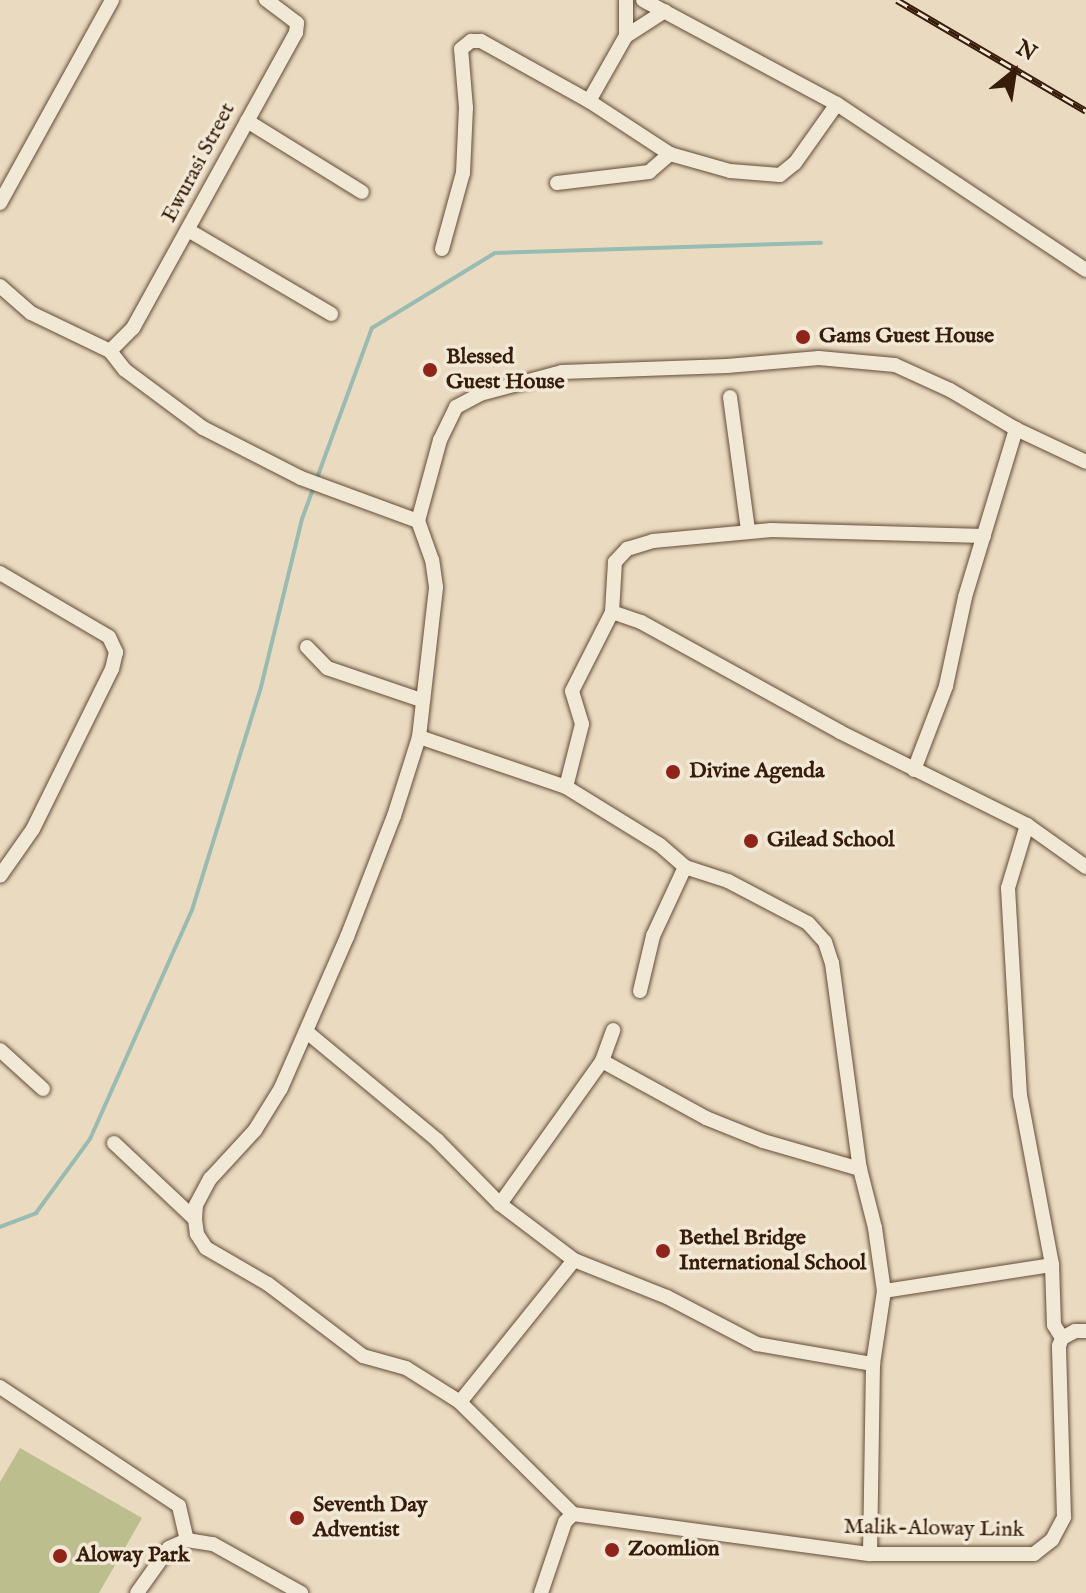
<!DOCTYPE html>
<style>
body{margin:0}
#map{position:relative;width:1086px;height:1593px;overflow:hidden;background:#eadbc0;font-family:"IM FELL English",serif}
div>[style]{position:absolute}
.green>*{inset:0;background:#bcbe8e}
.stream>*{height:4px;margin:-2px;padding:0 2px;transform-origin:2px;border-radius:2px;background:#98bbb2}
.roads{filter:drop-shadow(0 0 2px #644c37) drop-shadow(0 0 2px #644c37)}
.street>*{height:14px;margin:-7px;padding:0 7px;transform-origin:7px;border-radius:7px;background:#f1e8d6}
.rail>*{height:7px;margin-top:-3.5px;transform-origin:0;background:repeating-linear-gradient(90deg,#f1e8d6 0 12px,#371c09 0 24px);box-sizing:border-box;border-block:2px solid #371c09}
.dots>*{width:22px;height:22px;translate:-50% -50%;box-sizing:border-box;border:4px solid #f1e8d6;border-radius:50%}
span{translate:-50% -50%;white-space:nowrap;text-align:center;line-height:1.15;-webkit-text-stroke:7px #f1e8d6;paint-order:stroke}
.street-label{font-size:22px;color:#371c09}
.poi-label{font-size:22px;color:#371c09;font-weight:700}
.left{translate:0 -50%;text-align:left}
.north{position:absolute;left:974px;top:32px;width:80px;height:80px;-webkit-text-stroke:6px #f1e8d6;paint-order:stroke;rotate:30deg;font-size:22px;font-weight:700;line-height:32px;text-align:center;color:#371c09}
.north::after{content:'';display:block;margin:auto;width:28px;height:36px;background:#371c09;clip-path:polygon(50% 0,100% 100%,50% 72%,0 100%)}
</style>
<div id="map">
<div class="green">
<div style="clip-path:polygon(20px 1448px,142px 1518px,99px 1593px,0 1593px,0 1482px)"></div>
</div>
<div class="stream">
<div style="left:0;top:1227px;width:39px;rotate:-21deg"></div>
<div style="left:36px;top:1213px;width:92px;rotate:-53.9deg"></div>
<div style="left:90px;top:1139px;width:251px;rotate:-66deg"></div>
<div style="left:192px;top:910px;width:233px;rotate:-72.8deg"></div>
<div style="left:261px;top:687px;width:173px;rotate:-76.3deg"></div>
<div style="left:302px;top:519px;width:203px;rotate:-69.9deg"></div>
<div style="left:372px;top:328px;width:144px;rotate:-31.4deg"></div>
<div style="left:495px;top:253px;width:326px;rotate:-1.8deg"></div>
</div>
<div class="roads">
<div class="street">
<div style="left:626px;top:0;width:36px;rotate:90deg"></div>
<div style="left:643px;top:0;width:220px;rotate:28.2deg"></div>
<div style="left:837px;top:104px;width:299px;rotate:33.7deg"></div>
<div style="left:589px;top:101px;width:75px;rotate:-60.4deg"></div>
<div style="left:626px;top:36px;width:46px;rotate:-32.7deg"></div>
<div style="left:247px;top:121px;width:135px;rotate:31.7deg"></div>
<div style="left:557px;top:183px;width:93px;rotate:-6.8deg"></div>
<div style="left:649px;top:172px;width:28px;rotate:-41deg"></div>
<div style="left:0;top:203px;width:232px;rotate:-61.1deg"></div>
<div style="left:188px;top:230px;width:166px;rotate:30.4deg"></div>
<div style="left:442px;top:249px;width:79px;rotate:-74.6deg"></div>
<div style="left:463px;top:173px;width:65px;rotate:-87.4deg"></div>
<div style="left:466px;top:108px;width:59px;rotate:-94.8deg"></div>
<div style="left:461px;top:49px;width:13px;rotate:-39deg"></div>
<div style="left:471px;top:41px;width:10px"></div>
<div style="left:481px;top:41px;width:124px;rotate:29.1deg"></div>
<div style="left:589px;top:101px;width:97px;rotate:33.2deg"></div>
<div style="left:670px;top:154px;width:62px;rotate:15.8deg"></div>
<div style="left:730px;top:171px;width:50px;rotate:4.6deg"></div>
<div style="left:780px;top:175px;width:19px;rotate:-39deg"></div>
<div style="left:795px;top:163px;width:72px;rotate:-54.6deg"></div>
<div style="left:0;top:286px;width:41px;rotate:41.1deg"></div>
<div style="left:31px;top:313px;width:88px;rotate:25.7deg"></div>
<div style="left:110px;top:351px;width:24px;rotate:52deg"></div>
<div style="left:125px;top:370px;width:97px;rotate:36.6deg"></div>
<div style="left:203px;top:428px;width:110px;rotate:27deg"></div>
<div style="left:301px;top:478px;width:125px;rotate:20.2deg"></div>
<div style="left:110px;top:351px;width:33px;rotate:-45deg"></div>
<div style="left:133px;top:328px;width:337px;rotate:-61.1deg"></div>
<div style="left:296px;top:33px;width:10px;rotate:-84deg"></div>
<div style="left:297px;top:23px;width:39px;rotate:-143deg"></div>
<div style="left:730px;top:397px;width:135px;rotate:82.3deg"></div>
<div style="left:0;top:573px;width:126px;rotate:30.4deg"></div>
<div style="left:109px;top:637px;width:17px;rotate:65deg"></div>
<div style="left:116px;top:652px;width:17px;rotate:103deg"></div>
<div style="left:112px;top:669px;width:178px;rotate:116.3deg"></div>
<div style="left:33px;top:829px;width:57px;rotate:125.1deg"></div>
<div style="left:612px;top:612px;width:31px;rotate:19deg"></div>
<div style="left:641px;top:622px;width:227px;rotate:28.9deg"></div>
<div style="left:840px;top:732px;width:209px;rotate:26.4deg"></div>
<div style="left:1027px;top:825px;width:72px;rotate:35.4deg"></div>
<div style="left:307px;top:647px;width:29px;rotate:46deg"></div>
<div style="left:327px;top:668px;width:99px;rotate:18.8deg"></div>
<div style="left:419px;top:737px;width:155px;rotate:18.8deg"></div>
<div style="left:566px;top:787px;width:110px;rotate:31.7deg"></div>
<div style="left:660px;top:845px;width:33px;rotate:41deg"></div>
<div style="left:685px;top:867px;width:45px;rotate:18deg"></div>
<div style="left:728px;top:881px;width:90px;rotate:27.7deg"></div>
<div style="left:808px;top:923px;width:25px;rotate:48deg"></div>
<div style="left:825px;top:942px;width:22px;rotate:72deg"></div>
<div style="left:832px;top:963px;width:208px;rotate:82.3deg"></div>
<div style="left:860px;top:1169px;width:61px;rotate:75.7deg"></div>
<div style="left:875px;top:1228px;width:64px;rotate:81.9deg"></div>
<div style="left:884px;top:1291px;width:74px;rotate:98.6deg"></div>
<div style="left:873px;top:1364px;width:190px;rotate:90.9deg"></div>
<div style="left:914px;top:770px;width:90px;rotate:-69.1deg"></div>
<div style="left:946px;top:686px;width:91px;rotate:-77.9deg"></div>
<div style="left:965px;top:597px;width:176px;rotate:-73.1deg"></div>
<div style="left:566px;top:787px;width:65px;rotate:-75.7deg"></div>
<div style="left:582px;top:724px;width:34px;rotate:-107deg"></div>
<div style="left:572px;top:691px;width:89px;rotate:-63.1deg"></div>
<div style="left:612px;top:612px;width:50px;rotate:-86.6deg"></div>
<div style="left:615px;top:562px;width:18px;rotate:-47deg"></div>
<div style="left:627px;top:549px;width:27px;rotate:-17deg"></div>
<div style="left:653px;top:541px;width:119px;rotate:-5.3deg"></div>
<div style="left:771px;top:530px;width:213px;rotate:1.6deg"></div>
<div style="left:1027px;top:825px;width:66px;rotate:106.8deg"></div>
<div style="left:1008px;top:888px;width:207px;rotate:86.7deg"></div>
<div style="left:1020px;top:1095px;width:173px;rotate:79.3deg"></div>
<div style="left:1052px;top:1265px;width:60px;rotate:88.1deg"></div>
<div style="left:1054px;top:1325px;width:15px;rotate:58deg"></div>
<div style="left:640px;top:991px;width:57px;rotate:-76.7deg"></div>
<div style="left:653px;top:936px;width:76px;rotate:-65.1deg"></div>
<div style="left:307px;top:1032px;width:169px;rotate:39.7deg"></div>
<div style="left:437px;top:1140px;width:90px;rotate:45.5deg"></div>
<div style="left:500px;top:1204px;width:93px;rotate:37.1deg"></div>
<div style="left:574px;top:1260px;width:100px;rotate:21.7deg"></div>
<div style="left:667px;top:1297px;width:102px;rotate:27.6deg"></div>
<div style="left:757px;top:1344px;width:118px;rotate:9.8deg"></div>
<div style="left:0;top:1050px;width:58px;rotate:42.2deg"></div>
<div style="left:602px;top:1061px;width:119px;rotate:28.7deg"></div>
<div style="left:706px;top:1118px;width:61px;rotate:22deg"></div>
<div style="left:763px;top:1141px;width:101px;rotate:16.1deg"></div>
<div style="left:114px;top:1143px;width:111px;rotate:43.2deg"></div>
<div style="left:500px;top:1204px;width:176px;rotate:-54.5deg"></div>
<div style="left:602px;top:1061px;width:33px;rotate:-70deg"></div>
<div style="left:884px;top:1291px;width:170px;rotate:-8.8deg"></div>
<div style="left:0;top:1387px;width:215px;rotate:33.6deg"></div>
<div style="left:179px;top:1506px;width:35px;rotate:77deg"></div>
<div style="left:460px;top:1402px;width:182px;rotate:-51.2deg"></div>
<div style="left:573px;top:1514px;width:159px;rotate:-135.3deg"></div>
<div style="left:460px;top:1402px;width:64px;rotate:-147.8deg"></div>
<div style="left:406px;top:1368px;width:45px;rotate:-164.4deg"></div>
<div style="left:363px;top:1356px;width:119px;rotate:-142.8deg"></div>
<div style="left:268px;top:1284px;width:72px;rotate:-149.9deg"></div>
<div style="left:206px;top:1248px;width:17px;rotate:-123deg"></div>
<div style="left:197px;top:1234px;width:15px;rotate:-98deg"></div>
<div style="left:195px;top:1219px;width:14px;rotate:-86deg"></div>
<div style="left:196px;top:1205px;width:30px;rotate:-62deg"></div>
<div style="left:210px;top:1179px;width:67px;rotate:-47.4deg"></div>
<div style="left:255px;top:1130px;width:49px;rotate:-58.2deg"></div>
<div style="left:281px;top:1088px;width:165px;rotate:-66.4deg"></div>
<div style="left:347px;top:937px;width:130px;rotate:-68.8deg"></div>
<div style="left:394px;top:816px;width:83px;rotate:-72.4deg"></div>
<div style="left:419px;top:737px;width:151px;rotate:-83.5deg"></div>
<div style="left:436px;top:587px;width:27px;rotate:-98deg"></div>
<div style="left:432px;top:560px;width:41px;rotate:-109.7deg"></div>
<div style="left:418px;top:521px;width:84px;rotate:-74.8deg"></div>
<div style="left:440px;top:440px;width:37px;rotate:-64deg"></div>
<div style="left:456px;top:407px;width:27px;rotate:-28deg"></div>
<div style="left:480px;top:394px;width:85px;rotate:-15deg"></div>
<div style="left:562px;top:372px;width:165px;rotate:-2.1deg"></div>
<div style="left:727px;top:366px;width:92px;rotate:-5deg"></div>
<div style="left:819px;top:358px;width:76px;rotate:5.3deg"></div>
<div style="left:895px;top:365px;width:60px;rotate:24.4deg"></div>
<div style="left:950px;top:390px;width:77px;rotate:30.6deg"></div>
<div style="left:1016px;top:429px;width:77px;rotate:25.2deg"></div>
<div style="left:573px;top:1514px;width:300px;rotate:7.7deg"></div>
<div style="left:870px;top:1554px;width:164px"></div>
<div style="left:1034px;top:1554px;width:23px;rotate:-38deg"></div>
<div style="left:1052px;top:1540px;width:26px;rotate:-62deg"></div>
<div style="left:1064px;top:1517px;width:171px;rotate:-91.7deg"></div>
<div style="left:1059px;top:1346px;width:9px;rotate:-69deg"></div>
<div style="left:1062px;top:1338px;width:15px;rotate:-28deg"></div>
<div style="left:1075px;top:1331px;width:11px"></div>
<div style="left:187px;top:1540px;width:26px;rotate:9deg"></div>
<div style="left:213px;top:1544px;width:101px;rotate:29.1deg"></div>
<div style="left:137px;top:1593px;width:55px;rotate:-54.6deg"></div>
<div style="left:169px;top:1548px;width:20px;rotate:-24deg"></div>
<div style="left:541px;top:1593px;width:75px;rotate:-71.3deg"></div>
<div style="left:565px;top:1522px;width:11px;rotate:-45deg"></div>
</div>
</div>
<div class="rail">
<div style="left:897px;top:0;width:219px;rotate:30.4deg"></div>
</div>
<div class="dots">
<div style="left:803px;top:337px;background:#8f2418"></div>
<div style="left:430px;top:370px;background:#8f2418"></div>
<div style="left:673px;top:772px;background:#8f2418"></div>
<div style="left:751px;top:841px;background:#8f2418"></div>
<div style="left:663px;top:1251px;background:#8f2418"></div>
<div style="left:297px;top:1518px;background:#8f2418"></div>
<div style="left:612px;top:1550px;background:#8f2418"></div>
<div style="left:60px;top:1556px;background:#8f2418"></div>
</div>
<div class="street-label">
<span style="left:199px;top:163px;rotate:-62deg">Ewurasi Street</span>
<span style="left:934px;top:1529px;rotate:1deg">Malik-Aloway Link</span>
</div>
<div class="poi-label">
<span class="left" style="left:819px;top:337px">Gams Guest House</span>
<span class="left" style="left:446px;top:370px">Blessed<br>Guest House</span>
<span class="left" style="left:689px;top:772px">Divine Agenda</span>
<span class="left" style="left:767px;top:841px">Gilead School</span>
<span class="left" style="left:679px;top:1251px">Bethel Bridge<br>International School</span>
<span class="left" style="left:313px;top:1518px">Seventh Day<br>Adventist</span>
<span class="left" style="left:628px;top:1550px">Zoomlion</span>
<span class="left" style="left:76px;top:1556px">Aloway Park</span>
</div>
<div class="north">N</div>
</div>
